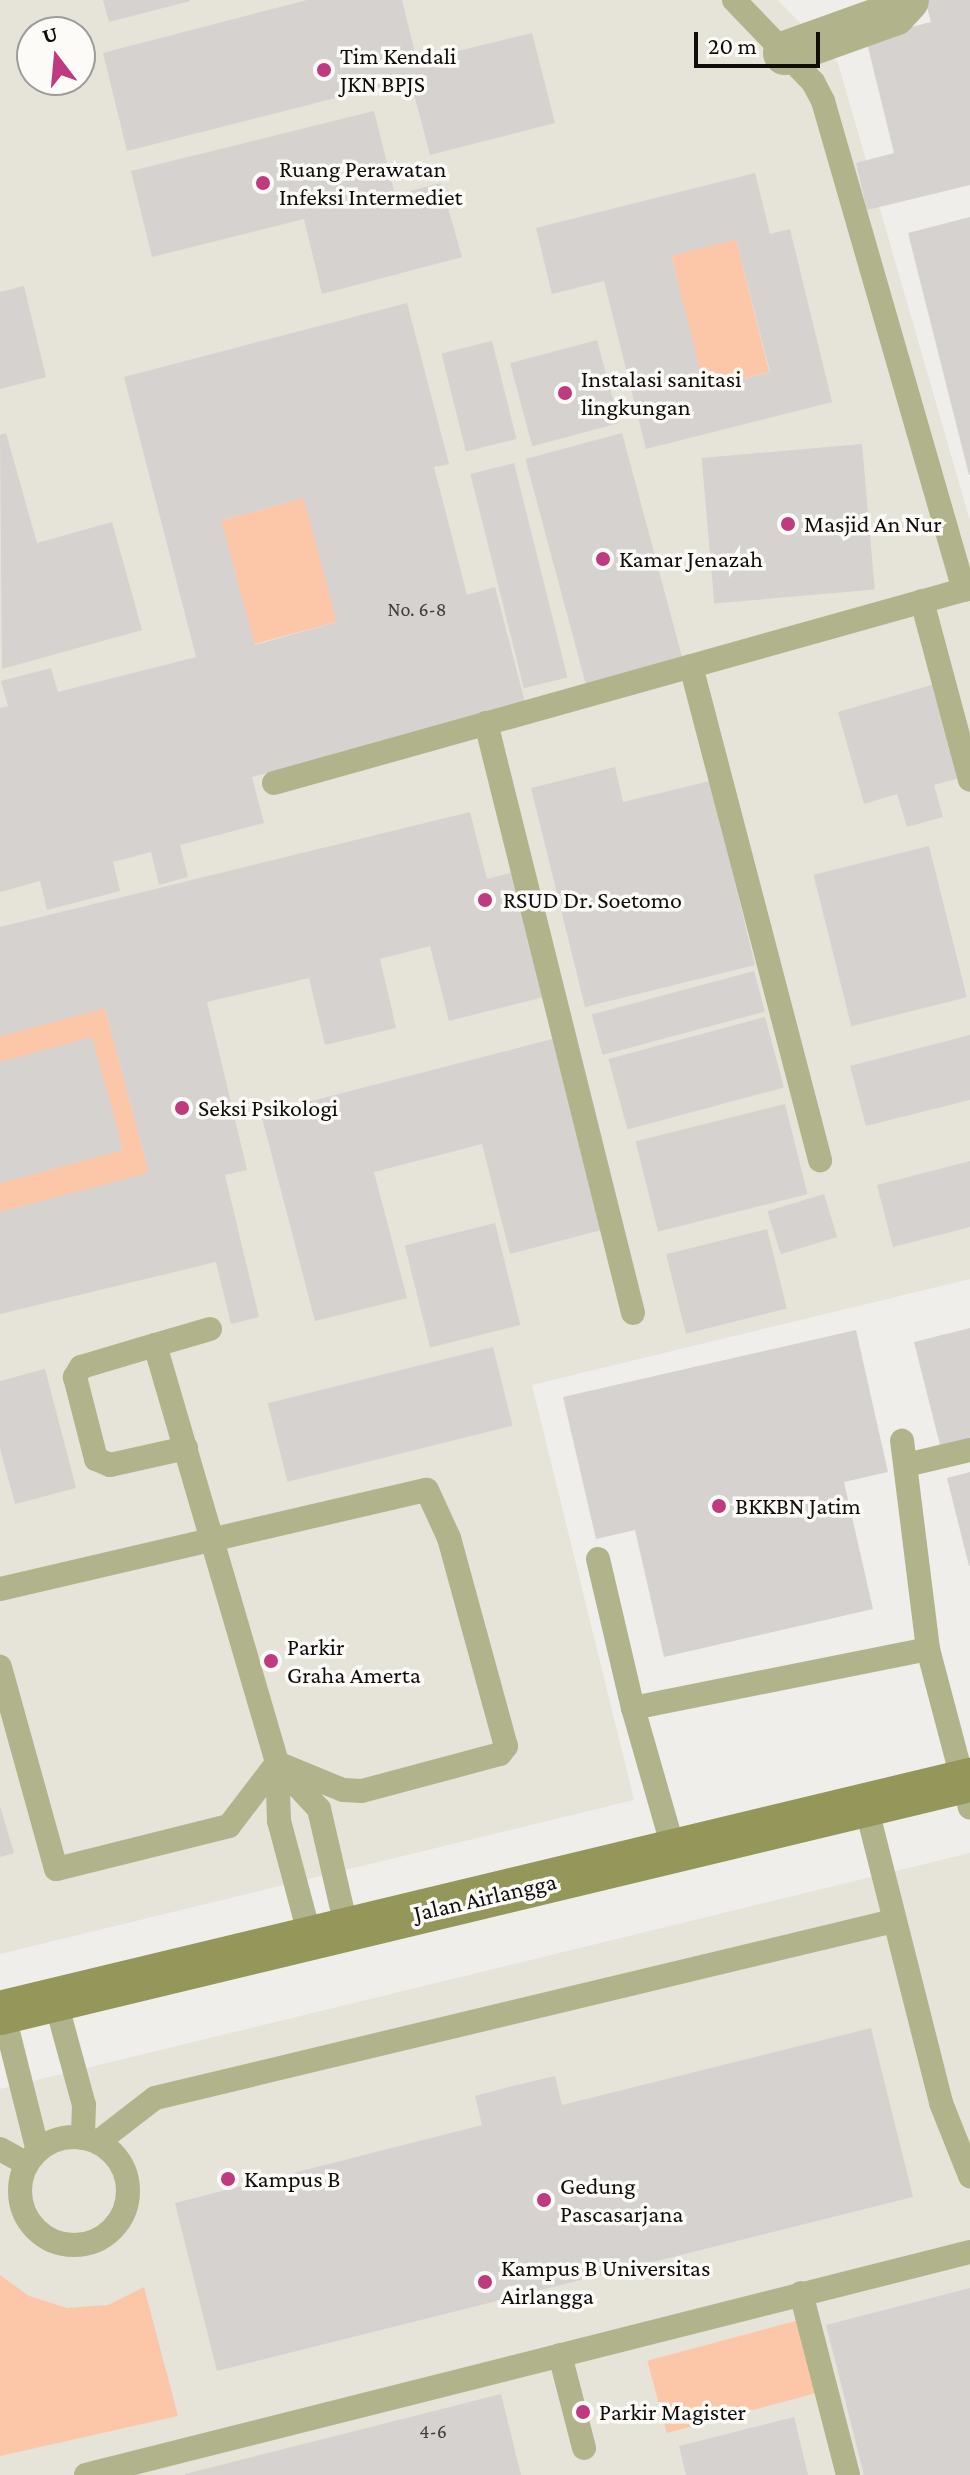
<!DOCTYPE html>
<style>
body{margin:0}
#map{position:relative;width:970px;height:2475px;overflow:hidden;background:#efeeeb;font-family:"Crimson Pro",serif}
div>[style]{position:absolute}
.built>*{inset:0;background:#e6e3d9}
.green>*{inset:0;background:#fbc7a8;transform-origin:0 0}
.building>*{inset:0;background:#d5d2d0;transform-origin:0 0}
.service>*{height:24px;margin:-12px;padding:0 12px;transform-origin:12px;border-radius:12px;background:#b1b48b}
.service>.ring{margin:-12px;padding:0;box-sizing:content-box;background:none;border:24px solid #b1b48b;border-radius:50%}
.minor>*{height:44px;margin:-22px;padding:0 22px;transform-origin:22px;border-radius:22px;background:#b1b48b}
.secondary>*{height:44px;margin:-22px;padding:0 22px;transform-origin:22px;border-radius:22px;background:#949759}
.dots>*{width:22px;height:22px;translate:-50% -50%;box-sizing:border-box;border:4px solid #fcfbf8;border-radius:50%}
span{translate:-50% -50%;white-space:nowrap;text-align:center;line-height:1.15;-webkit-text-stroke:7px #fcfbf8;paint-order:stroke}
.number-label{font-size:20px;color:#403f3e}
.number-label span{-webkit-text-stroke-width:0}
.poi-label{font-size:24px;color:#0f0e0d}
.left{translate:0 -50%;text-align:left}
.street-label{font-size:24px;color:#0f0e0d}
.north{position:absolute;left:16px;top:16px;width:80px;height:80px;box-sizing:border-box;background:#fcfbf8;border:2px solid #9d9c9a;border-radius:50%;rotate:344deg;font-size:22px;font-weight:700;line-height:32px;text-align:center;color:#0f0e0d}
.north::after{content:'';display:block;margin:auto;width:28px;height:36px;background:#bf3a7e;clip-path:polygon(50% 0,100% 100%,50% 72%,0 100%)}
.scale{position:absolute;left:694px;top:32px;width:126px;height:36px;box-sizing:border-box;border:4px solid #0f0e0d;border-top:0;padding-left:10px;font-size:24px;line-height:28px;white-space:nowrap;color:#0f0e0d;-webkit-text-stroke:6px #fcfbf8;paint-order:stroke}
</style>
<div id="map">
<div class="built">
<div style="clip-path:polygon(evenodd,0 0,778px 0,838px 63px,970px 521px,970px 1279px,532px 1385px,634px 1800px,0 1954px,0 0,32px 32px,80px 32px,80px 80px,32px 80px,32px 32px)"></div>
<div style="clip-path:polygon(970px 1853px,970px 2475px,0 2475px,0 2089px)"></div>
</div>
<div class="green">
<div style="left:736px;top:239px;width:137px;height:67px;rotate:76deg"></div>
<div style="left:304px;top:498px;width:128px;height:86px;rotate:75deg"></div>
<div style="clip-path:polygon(105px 1008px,149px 1173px,0 1212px,0 1183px,123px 1150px,92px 1038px,0 1062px,0 1036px)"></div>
<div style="clip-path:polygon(0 2275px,29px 2296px,67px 2308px,108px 2305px,144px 2287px,178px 2416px,0 2456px)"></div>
<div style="left:799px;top:2320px;width:75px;height:157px;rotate:75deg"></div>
</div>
<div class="building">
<div style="clip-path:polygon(103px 0,190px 0,190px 1px,109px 22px)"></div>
<div style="clip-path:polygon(307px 0,402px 0,417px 61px,532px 33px,555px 123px,430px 155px,410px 79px,127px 151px,103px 53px)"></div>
<div style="clip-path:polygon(925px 0,970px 0,970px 185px,867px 210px,856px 163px,894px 153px,866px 39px,931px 22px)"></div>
<div style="clip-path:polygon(374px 111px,395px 195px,441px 183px,462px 257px,322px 294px,304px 219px,152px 257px,131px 171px)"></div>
<div style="clip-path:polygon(evenodd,755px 173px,770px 234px,790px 229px,832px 402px,646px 449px,604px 281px,552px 294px,536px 228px,755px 173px,736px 239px,770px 372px,705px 389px,671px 256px,736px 239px)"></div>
<div style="clip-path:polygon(970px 217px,970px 475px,969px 475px,908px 233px)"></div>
<div style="clip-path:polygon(24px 286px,46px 377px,0 389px,0 292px)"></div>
<div style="clip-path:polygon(evenodd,407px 303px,449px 464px,434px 467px,467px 595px,495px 587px,526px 706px,252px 777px,264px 823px,180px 845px,188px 877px,159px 885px,151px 852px,113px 862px,120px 891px,47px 910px,40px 881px,0 892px,0 708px,8px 706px,1px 681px,51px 668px,58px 692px,196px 657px,124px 377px,407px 303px,304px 498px,337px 622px,255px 645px,221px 520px,304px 498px)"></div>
<div style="left:597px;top:340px;width:86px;height:90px;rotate:75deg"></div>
<div style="left:492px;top:341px;width:101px;height:52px;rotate:76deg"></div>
<div style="clip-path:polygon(6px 433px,37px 543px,112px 522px,142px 630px,2px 669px,0 435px)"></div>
<div style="left:622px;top:433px;width:236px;height:100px;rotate:75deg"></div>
<div style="left:862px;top:444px;width:146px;height:161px;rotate:85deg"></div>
<div style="left:514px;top:463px;width:221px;height:45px;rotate:76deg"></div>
<div style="clip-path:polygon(935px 684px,963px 777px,934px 785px,943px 817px,907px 827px,897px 794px,864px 804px,838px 712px)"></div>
<div style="clip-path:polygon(615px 767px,623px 802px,710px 781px,755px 965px,585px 1007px,531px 788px)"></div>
<div style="clip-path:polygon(470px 812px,487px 879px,514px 872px,544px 997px,449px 1021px,430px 946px,380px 959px,396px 1028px,325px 1045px,309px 978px,207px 1002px,247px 1170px,225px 1175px,259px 1317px,231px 1324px,216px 1262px,0 1314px,0 1212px,149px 1173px,105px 1008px,0 1036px,0 927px)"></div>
<div style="left:929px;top:846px;width:156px;height:119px;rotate:76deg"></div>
<div style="left:754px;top:971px;width:42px;height:168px;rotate:75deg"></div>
<div style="left:765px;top:1017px;width:73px;height:162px;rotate:75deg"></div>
<div style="clip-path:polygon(970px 1035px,970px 1100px,866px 1126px,850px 1066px)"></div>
<div style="clip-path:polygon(92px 1037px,123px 1150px,0 1183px,0 1062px)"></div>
<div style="clip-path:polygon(560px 1037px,609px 1228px,510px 1254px,482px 1144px,374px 1172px,407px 1298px,315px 1321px,261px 1114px)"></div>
<div style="left:785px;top:1104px;width:93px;height:154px;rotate:76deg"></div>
<div style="clip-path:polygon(970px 1161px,970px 1227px,893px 1247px,877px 1185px)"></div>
<div style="left:824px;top:1194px;width:45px;height:59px;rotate:73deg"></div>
<div style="left:495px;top:1223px;width:105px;height:93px;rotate:76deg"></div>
<div style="left:767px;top:1229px;width:82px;height:104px;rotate:76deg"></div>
<div style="clip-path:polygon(970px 1328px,970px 1442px,941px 1449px,914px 1342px)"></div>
<div style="clip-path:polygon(856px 1330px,888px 1472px,844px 1482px,873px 1609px,664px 1657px,635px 1530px,596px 1539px,563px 1397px)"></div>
<div style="left:493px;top:1347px;width:81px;height:232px;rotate:76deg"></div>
<div style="clip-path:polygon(45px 1369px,76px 1488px,15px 1504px,0 1448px,0 1381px)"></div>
<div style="clip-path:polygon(970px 1472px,970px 1566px,969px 1566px,947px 1478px)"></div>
<div style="clip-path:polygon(0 1806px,14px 1853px,0 1857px)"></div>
<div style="clip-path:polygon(871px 2028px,913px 2197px,217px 2371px,175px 2203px,482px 2125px,475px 2096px,517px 2085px,555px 2076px,562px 2105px)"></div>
<div style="clip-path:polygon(970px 2288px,970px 2475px,864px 2475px,826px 2325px)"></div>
<div style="clip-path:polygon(501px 2394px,521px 2475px,185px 2475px,185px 2474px)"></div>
<div style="clip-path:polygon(794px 2417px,808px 2475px,686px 2475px,679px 2446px)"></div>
</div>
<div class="service">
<div style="left:734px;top:0;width:114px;rotate:46.1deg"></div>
<div style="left:813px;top:82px;width:21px;rotate:62deg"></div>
<div style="left:823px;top:101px;width:509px;rotate:73.92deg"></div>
<div style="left:922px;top:601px;width:185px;rotate:75deg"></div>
<div style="left:691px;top:666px;width:511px;rotate:75.36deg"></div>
<div style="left:486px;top:723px;width:608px;rotate:76.01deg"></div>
<div style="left:274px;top:783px;width:723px;rotate:-15.65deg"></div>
<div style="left:210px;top:1329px;width:57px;rotate:163.8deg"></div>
<div style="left:155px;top:1345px;width:435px;rotate:73.7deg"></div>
<div style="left:277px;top:1763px;width:58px;rotate:88deg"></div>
<div style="left:279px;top:1821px;width:120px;rotate:75deg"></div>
<div style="left:155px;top:1345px;width:77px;rotate:163.4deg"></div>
<div style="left:81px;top:1367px;width:12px;rotate:121deg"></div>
<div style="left:75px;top:1377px;width:85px;rotate:75.6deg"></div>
<div style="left:96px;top:1459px;width:15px;rotate:23deg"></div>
<div style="left:110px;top:1465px;width:78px;rotate:-12.6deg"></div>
<div style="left:906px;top:1465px;width:66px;rotate:-13.2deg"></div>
<div style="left:598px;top:1559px;width:153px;rotate:76.8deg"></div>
<div style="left:0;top:1589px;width:438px;rotate:-13.1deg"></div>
<div style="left:427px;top:1490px;width:53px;rotate:65.4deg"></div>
<div style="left:449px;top:1538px;width:216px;rotate:74.7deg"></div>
<div style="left:506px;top:1746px;width:10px;rotate:127deg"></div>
<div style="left:500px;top:1754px;width:143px;rotate:165deg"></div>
<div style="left:362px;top:1791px;width:19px;rotate:-177deg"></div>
<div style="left:343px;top:1790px;width:71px;rotate:-157.8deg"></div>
<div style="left:277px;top:1763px;width:79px;rotate:127.3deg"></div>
<div style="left:229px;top:1826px;width:178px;rotate:166deg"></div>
<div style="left:56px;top:1869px;width:210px;rotate:-105.5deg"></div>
<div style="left:928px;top:1649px;width:164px;rotate:75.2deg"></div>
<div style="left:281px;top:1768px;width:56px;rotate:47.2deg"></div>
<div style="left:319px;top:1809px;width:124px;rotate:77deg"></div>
<div style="left:866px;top:1806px;width:306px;rotate:75.8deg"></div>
<div style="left:941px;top:2103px;width:79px;rotate:68.3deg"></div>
<div style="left:674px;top:1851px;width:149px;rotate:-106deg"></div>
<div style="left:633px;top:1708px;width:301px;rotate:-11.3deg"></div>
<div style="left:928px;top:1649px;width:210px;rotate:-97.1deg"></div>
<div style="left:55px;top:1999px;width:110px;rotate:74.7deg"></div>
<div style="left:84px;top:2105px;width:33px;rotate:92deg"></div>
<div style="left:3px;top:2012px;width:143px;rotate:75.9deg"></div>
<div class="ring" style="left:20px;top:2137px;width:84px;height:84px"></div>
<div style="left:98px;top:2142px;width:72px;rotate:-37.7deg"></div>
<div style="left:155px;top:2098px;width:755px;rotate:-13.48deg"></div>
<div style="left:0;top:2149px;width:31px;rotate:29deg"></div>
<div style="left:801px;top:2293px;width:188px;rotate:75.5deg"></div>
<div style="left:560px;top:2355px;width:96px;rotate:75.5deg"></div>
<div style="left:86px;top:2475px;width:912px;rotate:-14.16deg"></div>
</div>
<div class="minor">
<div style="left:785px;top:53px;width:116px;rotate:-19.7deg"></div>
<div style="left:894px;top:14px;width:19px;rotate:-47deg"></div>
</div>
<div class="secondary">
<div style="left:0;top:2013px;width:998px;rotate:-13.51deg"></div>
</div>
<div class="dots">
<div style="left:324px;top:70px;background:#bf3a7e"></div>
<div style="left:263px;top:183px;background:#bf3a7e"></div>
<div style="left:565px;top:393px;background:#bf3a7e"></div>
<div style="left:788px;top:524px;background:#bf3a7e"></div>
<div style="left:603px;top:559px;background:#bf3a7e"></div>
<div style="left:485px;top:900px;background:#bf3a7e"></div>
<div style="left:182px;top:1108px;background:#bf3a7e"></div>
<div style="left:719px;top:1506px;background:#bf3a7e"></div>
<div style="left:271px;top:1661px;background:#bf3a7e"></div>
<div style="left:228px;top:2179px;background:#bf3a7e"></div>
<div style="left:544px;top:2200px;background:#bf3a7e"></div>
<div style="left:485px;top:2282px;background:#bf3a7e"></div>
<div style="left:583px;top:2412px;background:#bf3a7e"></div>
</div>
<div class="number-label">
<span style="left:417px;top:609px">No. 6-8</span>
<span style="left:433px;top:2431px">4-6</span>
</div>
<div class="poi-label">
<span class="left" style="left:340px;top:70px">Tim Kendali<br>JKN BPJS</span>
<span class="left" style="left:279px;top:183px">Ruang Perawatan<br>Infeksi Intermediet</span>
<span class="left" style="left:581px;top:393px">Instalasi sanitasi<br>lingkungan</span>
<span class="left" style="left:804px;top:524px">Masjid An Nur</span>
<span class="left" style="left:619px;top:559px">Kamar Jenazah</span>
<span class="left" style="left:503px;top:900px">RSUD Dr. Soetomo</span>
<span class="left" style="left:198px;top:1108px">Seksi Psikologi</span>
<span class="left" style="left:735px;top:1506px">BKKBN Jatim</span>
<span class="left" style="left:287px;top:1661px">Parkir<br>Graha Amerta</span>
<span class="left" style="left:244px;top:2179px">Kampus B</span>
<span class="left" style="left:560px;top:2200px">Gedung<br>Pascasarjana</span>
<span class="left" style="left:501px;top:2282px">Kampus B Universitas<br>Airlangga</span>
<span class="left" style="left:599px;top:2412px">Parkir Magister</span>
</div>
<div class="street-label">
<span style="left:485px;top:1897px;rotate:-13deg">Jalan Airlangga</span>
</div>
<div class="north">U</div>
<div class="scale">20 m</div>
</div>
